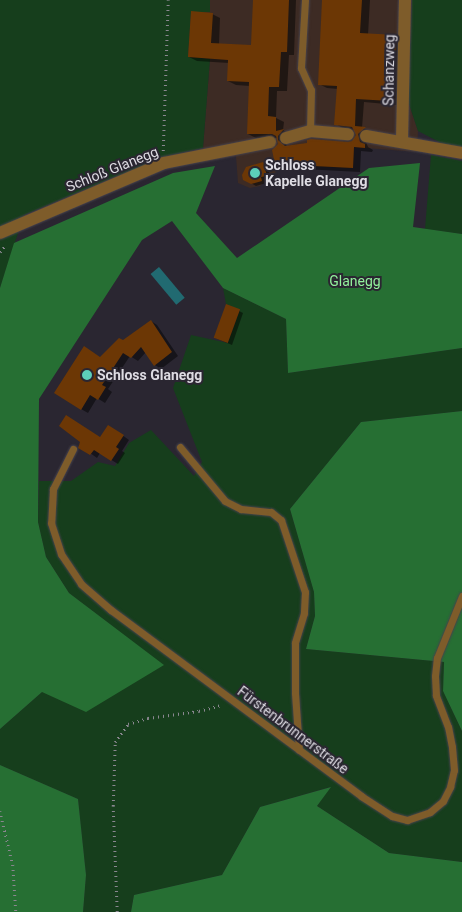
<!DOCTYPE html>
<meta charset="utf-8">
<style>
body{margin:0}
#map{position:relative;width:462px;height:912px;overflow:hidden;background:#2a2631;font-family:Roboto,sans-serif}
div>[style]{position:absolute}
.commercial>*{inset:0;background:#3d2b24}
.green>*{inset:0;background:#163e1c}
.forest>*{inset:0;background:#266f33}
.water>*{inset:0;background:#216a71;transform-origin:0 0}
.shadow>*{inset:0;background:#0007}
.building>*{inset:0;background:#6c3705;transform-origin:0 0}
.path>*{height:2.5px;margin-top:-1.25px;transform-origin:0;background:repeating-linear-gradient(90deg,#8a8790 0 1px,transparent 0 5px)}
.roads{filter:drop-shadow(0 0 1px #47434d) drop-shadow(0 0 1px #47434d)}
.service>*{height:7px;margin:-3.5px;padding:0 3.5px;transform-origin:3.5px;border-radius:3.5px;background:#7e5c2a}
.minor>*{height:12px;margin:-6px;padding:0 6px;transform-origin:6px;border-radius:6px;background:#7e5c2a}
.dots>*{width:14px;height:14px;translate:-50% -50%;box-sizing:border-box;border:2px solid #2a2631;border-radius:50%}
span{translate:-50% -50%;white-space:nowrap;text-align:center;line-height:1.15;-webkit-text-stroke:4px #2a2631;paint-order:stroke}
.street-label{font-size:14px;color:#dedce3}
.poi-label{font-size:14px;color:#dedce3;font-weight:700}
.left{translate:0 -50%;text-align:left}
.park-label{font-size:14px;color:#92f29c}
</style>
<div id="map">
<div class="commercial">
<div style="clip-path:polygon(210px 0,412px 0,408px 101px,418px 131px,417px 152px,354px 147px,353px 168px,284px 165px,260px 186px,250px 188px,238px 183px,236px 156px,204px 162px,203px 148px,210px 59px,188px 57px,191px 11px,210px 12px)"></div>
</div>
<div class="green">
<div style="clip-path:polygon(0 0,210px 0,210px 12px,191px 12px,188px 57px,210px 59px,203px 148px,162px 157px,24px 215px,0 288px)"></div>
<div style="clip-path:polygon(412px 0,462px 0,462px 149px,451px 148px,418px 131px,408px 101px)"></div>
<div style="clip-path:polygon(431px 155px,462px 161px,462px 234px,425px 229px)"></div>
<div style="clip-path:polygon(223px 288px,286px 319px,288px 373px,462px 348px,462px 411px,361px 422px,290px 509px,314px 592px,315px 616px,306px 649px,444px 662px,443px 691px,462px 731px,462px 862px,389px 853px,317px 806px,330px 787px,260px 807px,222px 875px,134px 895px,131px 912px,83px 912px,86px 875px,78px 799px,0 765px,0 729px,42px 692px,163px 665px,69px 593px,46px 557px,38px 522px,39px 481px,71px 481px,98px 462px,115px 466px,129px 443px,151px 430px,194px 476px,202px 462px,173px 388px,191px 335px,228px 343px,240px 310px,226px 304px)"></div>
</div>
<div class="forest">
<div style="clip-path:polygon(420px 163px,413px 227px,462px 234px,462px 348px,288px 373px,286px 319px,223px 288px,172px 221px,142px 240px,39px 399px,38px 522px,46px 557px,69px 593px,164px 665px,86px 712px,42px 692px,0 729px,0 288px,14px 243px,173px 173px,215px 166px,196px 213px,237px 258px,369px 168px)"></div>
<div style="clip-path:polygon(462px 411px,462px 731px,443px 691px,444px 662px,306px 649px,315px 616px,314px 592px,290px 509px,361px 422px)"></div>
<div style="clip-path:polygon(0 765px,78px 799px,86px 875px,83px 912px,0 912px)"></div>
<div style="clip-path:polygon(331px 787px,317px 806px,389px 853px,462px 862px,462px 912px,131px 912px,134px 895px,222px 875px,260px 807px)"></div>
</div>
<div class="water">
<div style="left:159px;top:267px;width:40px;height:11px;rotate:50deg"></div>
</div>
<div class="shadow">
<div style="clip-path:polygon(254px 0,296px 0,294px 55px,289px 55px,287px 91px,277px 91px,276px 118px,284px 122px,283px 130px,290px 135px,285px 141px,287px 147px,348px 143px,355px 140px,357px 134px,356px 130px,344px 129px,336px 124px,338px 89px,327px 88px,319px 84px,324px 0,370px 0,368px 35px,396px 37px,404px 41px,397px 105px,364px 102px,362px 128px,373px 132px,365px 139px,368px 147px,373px 150px,372px 152px,361px 151px,360px 172px,284px 168px,276px 163px,279px 145px,277px 138px,256px 138px,248px 134px,250px 86px,236px 85px,228px 81px,229px 63px,197px 61px,189px 57px,212px 14px,220px 18px,219px 45px,252px 46px)"></div>
<div style="clip-path:polygon(263px 164px,267px 166px,271px 178px,265px 180px,266px 183px,256px 186px,244px 179px)"></div>
<div style="clip-path:polygon(239px 311px,243px 313px,232px 345px,215px 338px)"></div>
<div style="clip-path:polygon(151px 321px,157px 325px,178px 356px,161px 369px,155px 365px,146px 352px,138px 361px,130px 356px,108px 389px,112px 392px,105px 403px,97px 398px,88px 413px,81px 409px,101px 358px)"></div>
<div style="clip-path:polygon(115px 430px,129px 440px,122px 451px,125px 453px,118px 464px,100px 453px,97px 458px,79px 445px,81px 442px,101px 439px)"></div>
</div>
<div class="building">
<div style="clip-path:polygon(253px 0,289px 0,287px 52px,281px 52px,279px 87px,269px 87px,268px 116px,276px 117px,276px 131px,284px 129px,278px 136px,278px 140px,285px 146px,307px 143px,307px 140px,311px 139px,348px 142px,352px 141px,356px 135px,352px 127px,334px 125px,337px 86px,318px 85px,322px 0,362px 0,360px 33px,396px 35px,395px 73px,391px 73px,390px 101px,356px 99px,355px 126px,366px 127px,358px 134px,360px 142px,365px 144px,365px 148px,354px 147px,353px 168px,275px 164px,272px 150px,278px 144px,276px 136px,272px 134px,247px 134px,249px 82px,227px 81px,228px 60px,188px 57px,191px 11px,213px 13px,211px 43px,251px 45px)"></div>
<div style="clip-path:polygon(263px 162px,267px 176px,261px 177px,262px 181px,251px 184px,243px 180px,242px 175px,246px 167px)"></div>
<div style="left:226px;top:304px;width:15px;height:36px;rotate:20deg"></div>
<div style="clip-path:polygon(151px 320px,172px 352px,154px 366px,141px 347px,131px 358px,123px 353px,102px 385px,106px 387px,98px 400px,90px 395px,81px 410px,54px 393px,84px 346px,100px 357px,119px 338px,123px 340px)"></div>
<div style="clip-path:polygon(66px 415px,100px 437px,108px 425px,124px 435px,116px 447px,119px 449px,111px 461px,94px 450px,90px 455px,78px 448px,80px 442px,59px 426px)"></div>
</div>
<div class="path">
<div style="left:163px;top:151px;width:151px;rotate:-88.1deg"></div>
<div style="left:0;top:252px;width:8px;rotate:-50deg"></div>
<div style="left:0;top:811px;width:56px;rotate:76.5deg"></div>
<div style="left:13px;top:865px;width:47px;rotate:86.3deg"></div>
<div style="left:117px;top:912px;width:106px;rotate:-92.2deg"></div>
<div style="left:113px;top:806px;width:64px;rotate:-88.2deg"></div>
<div style="left:115px;top:742px;width:22px;rotate:-54deg"></div>
<div style="left:128px;top:724px;width:21px;rotate:-17deg"></div>
<div style="left:148px;top:718px;width:51px;rotate:-7.8deg"></div>
<div style="left:199px;top:711px;width:24px;rotate:-15deg"></div>
</div>
<div class="roads">
<div class="service">
<div style="left:305px;top:0;width:68px;rotate:93.4deg"></div>
<div style="left:301px;top:68px;width:24px;rotate:66deg"></div>
<div style="left:311px;top:90px;width:41px;rotate:91.4deg"></div>
<div style="left:180px;top:447px;width:70px;rotate:50.2deg"></div>
<div style="left:225px;top:501px;width:18px;rotate:27deg"></div>
<div style="left:241px;top:509px;width:30px;rotate:6deg"></div>
<div style="left:271px;top:512px;width:13px;rotate:39deg"></div>
<div style="left:281px;top:520px;width:76px;rotate:71.6deg"></div>
<div style="left:305px;top:592px;width:21px;rotate:93deg"></div>
<div style="left:304px;top:613px;width:31px;rotate:107deg"></div>
<div style="left:295px;top:643px;width:50px;rotate:90deg"></div>
<div style="left:295px;top:693px;width:57px;rotate:86deg"></div>
<div style="left:73px;top:449px;width:45px;rotate:116.6deg"></div>
<div style="left:53px;top:489px;width:34px;rotate:93deg"></div>
<div style="left:51px;top:523px;width:33px;rotate:72deg"></div>
<div style="left:61px;top:554px;width:36px;rotate:56deg"></div>
<div style="left:81px;top:584px;width:40px;rotate:41deg"></div>
<div style="left:111px;top:610px;width:312px;rotate:36.6deg"></div>
<div style="left:361px;top:796px;width:37px;rotate:33deg"></div>
<div style="left:392px;top:816px;width:16px;rotate:15deg"></div>
<div style="left:407px;top:820px;width:24px;rotate:-19deg"></div>
<div style="left:430px;top:812px;width:17px;rotate:-40deg"></div>
<div style="left:443px;top:801px;width:16px;rotate:-63deg"></div>
<div style="left:450px;top:787px;width:17px;rotate:-77deg"></div>
<div style="left:454px;top:770px;width:23px;rotate:-95deg"></div>
<div style="left:452px;top:747px;width:20px;rotate:-101deg"></div>
<div style="left:448px;top:727px;width:34px;rotate:-111deg"></div>
<div style="left:436px;top:695px;width:19px;rotate:-93deg"></div>
<div style="left:435px;top:676px;width:18px;rotate:-84deg"></div>
<div style="left:437px;top:658px;width:67px;rotate:-68deg"></div>
</div>
<div class="minor">
<div style="left:366px;top:136px;width:97px;rotate:10deg"></div>
<div style="left:286px;top:138px;width:25px;rotate:-16deg"></div>
<div style="left:310px;top:131px;width:38px;rotate:5deg"></div>
<div style="left:402px;top:141px;width:141px;rotate:-88.8deg"></div>
<div style="left:0;top:233px;width:178px;rotate:-23.1deg"></div>
<div style="left:164px;top:163px;width:108px;rotate:-11.2deg"></div>
</div>
</div>
<div class="dots">
<div style="left:255px;top:173px;background:#5cceba"></div>
<div style="left:87px;top:375px;background:#5cceba"></div>
</div>
<div class="street-label">
<span style="left:389px;top:70px;rotate:-89deg">Schanzweg</span>
<span style="left:112px;top:169px;rotate:-22deg">Schloß Glanegg</span>
<span style="left:293px;top:730px;rotate:37deg">Fürstenbrunnerstraße</span>
</div>
<div class="poi-label">
<span class="left" style="left:265px;top:173px">Schloss<br>Kapelle Glanegg</span>
<span class="left" style="left:97px;top:375px">Schloss Glanegg</span>
</div>
<div class="park-label">
<span style="left:355px;top:281px">Glanegg</span>
</div>
</div>
